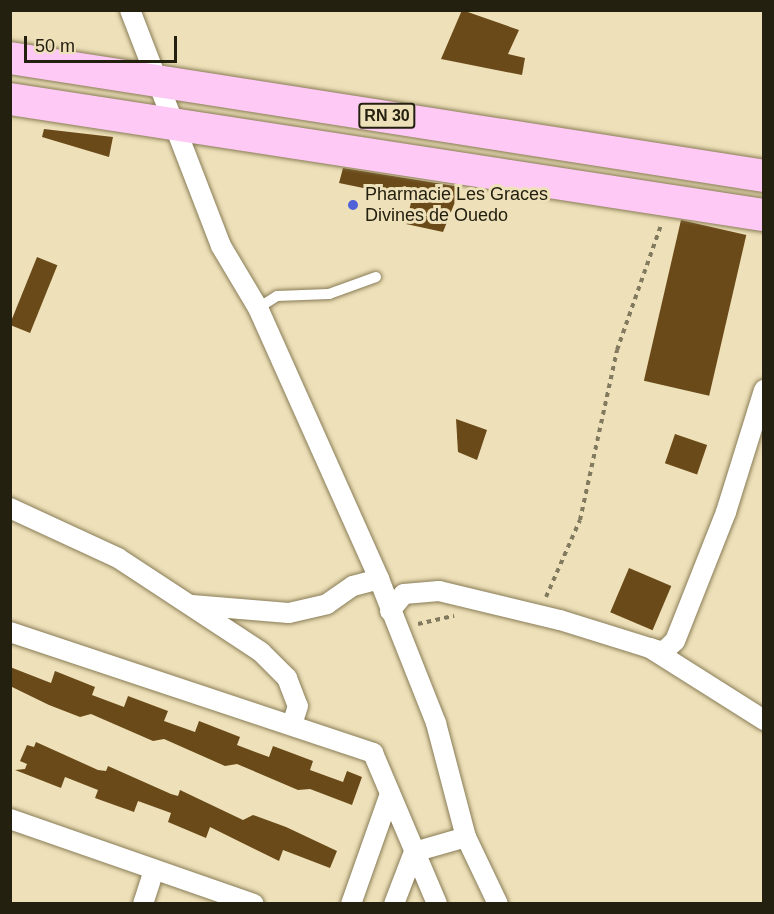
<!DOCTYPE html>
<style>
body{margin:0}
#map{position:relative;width:774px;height:914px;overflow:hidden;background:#eee1b9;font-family:Helvetica,sans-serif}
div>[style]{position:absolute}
.building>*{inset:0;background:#6b4a19;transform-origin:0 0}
.path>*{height:4px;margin-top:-2px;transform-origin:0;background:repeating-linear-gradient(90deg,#827a5f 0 4.5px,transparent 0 9px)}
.roads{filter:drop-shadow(0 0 2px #887c57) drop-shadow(0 0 2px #887c57)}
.lane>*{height:10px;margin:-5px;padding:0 5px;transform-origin:5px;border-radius:5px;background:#fff}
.street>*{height:20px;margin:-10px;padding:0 10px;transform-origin:10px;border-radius:10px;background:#fff}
.primary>*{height:32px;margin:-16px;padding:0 16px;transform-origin:16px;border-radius:16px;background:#fecaf5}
.dots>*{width:16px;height:16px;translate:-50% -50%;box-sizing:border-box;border:3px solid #eee1b9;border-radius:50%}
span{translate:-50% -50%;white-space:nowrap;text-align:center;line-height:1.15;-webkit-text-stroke:6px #eee1b9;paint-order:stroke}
.shield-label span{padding:2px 4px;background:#eee1b9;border:2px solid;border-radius:4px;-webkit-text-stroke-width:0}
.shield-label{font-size:16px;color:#242010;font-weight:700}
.poi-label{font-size:18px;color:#242010}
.left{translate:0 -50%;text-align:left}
.frame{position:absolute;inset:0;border:12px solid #242010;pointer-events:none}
.scale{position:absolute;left:24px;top:36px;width:153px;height:27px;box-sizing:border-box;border:3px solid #242010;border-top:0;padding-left:8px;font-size:18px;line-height:21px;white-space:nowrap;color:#242010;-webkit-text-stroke:4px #eee1b9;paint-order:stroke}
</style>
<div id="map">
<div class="building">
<div style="clip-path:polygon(462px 10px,519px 30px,508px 54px,525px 58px,522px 75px,441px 59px)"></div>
<div style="clip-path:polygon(44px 129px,113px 137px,109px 157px,42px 137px)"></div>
<div style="clip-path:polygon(343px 168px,461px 187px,443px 232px,406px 224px,412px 198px,339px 183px)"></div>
<div style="left:681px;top:220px;width:67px;height:165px;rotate:13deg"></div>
<div style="left:37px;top:257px;width:22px;height:73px;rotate:22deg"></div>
<div style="clip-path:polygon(456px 419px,487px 430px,477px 460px,458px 452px)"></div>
<div style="left:675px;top:434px;width:34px;height:31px;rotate:19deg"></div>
<div style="left:629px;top:568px;width:46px;height:48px;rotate:23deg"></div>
<div style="clip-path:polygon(10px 667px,51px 683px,55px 671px,95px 687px,92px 695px,124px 707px,128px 696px,168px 711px,164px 721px,195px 732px,199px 721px,240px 737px,237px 745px,269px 757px,273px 746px,313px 761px,310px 770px,343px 782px,347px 771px,362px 777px,352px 805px,310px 789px,298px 790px,237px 764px,225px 766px,164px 739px,153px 741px,91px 714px,80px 717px,49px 705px,10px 686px)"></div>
<div style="clip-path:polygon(36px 742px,98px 770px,106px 771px,108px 766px,171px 794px,178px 796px,180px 790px,243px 820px,253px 815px,286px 827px,337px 851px,330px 868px,283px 850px,279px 861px,210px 827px,206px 838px,168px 822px,171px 813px,138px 801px,134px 812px,95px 798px,98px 790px,65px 777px,61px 788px,15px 770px,25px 769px,27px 764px,20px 761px,27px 745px,34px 747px)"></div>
</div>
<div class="path">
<div style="left:546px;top:597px;width:84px;rotate:-66.2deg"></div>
<div style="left:580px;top:520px;width:174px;rotate:-77.7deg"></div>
<div style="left:617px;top:350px;width:133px;rotate:-70.6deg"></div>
<div style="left:418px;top:624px;width:37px;rotate:-13deg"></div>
</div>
<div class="roads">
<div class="lane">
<div style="left:258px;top:308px;width:22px;rotate:-32deg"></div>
<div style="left:277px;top:296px;width:52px;rotate:-2.2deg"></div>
<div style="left:329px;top:294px;width:50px;rotate:-19.9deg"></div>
</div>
<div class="street">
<div style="left:130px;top:10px;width:253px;rotate:68.9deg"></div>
<div style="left:221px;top:246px;width:72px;rotate:59.2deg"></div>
<div style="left:258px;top:308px;width:297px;rotate:65.9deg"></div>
<div style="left:379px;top:579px;width:155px;rotate:68.4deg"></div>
<div style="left:436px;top:723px;width:118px;rotate:75.3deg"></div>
<div style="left:466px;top:837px;width:74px;rotate:64.5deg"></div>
<div style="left:10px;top:508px;width:119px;rotate:24.8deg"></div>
<div style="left:118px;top:558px;width:171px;rotate:33.3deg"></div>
<div style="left:261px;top:652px;width:37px;rotate:45deg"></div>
<div style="left:287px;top:678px;width:30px;rotate:69deg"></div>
<div style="left:298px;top:706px;width:20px;rotate:108deg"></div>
<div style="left:192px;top:605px;width:97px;rotate:4.7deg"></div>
<div style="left:289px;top:613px;width:39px;rotate:-13deg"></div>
<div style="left:327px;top:604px;width:32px;rotate:-35deg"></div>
<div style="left:353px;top:586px;width:27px;rotate:-15deg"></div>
<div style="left:390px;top:611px;width:22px;rotate:-51deg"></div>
<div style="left:404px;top:594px;width:35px;rotate:-5deg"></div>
<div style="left:439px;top:591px;width:124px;rotate:13.5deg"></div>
<div style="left:560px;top:620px;width:94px;rotate:17.3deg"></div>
<div style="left:650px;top:648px;width:135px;rotate:32.3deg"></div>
<div style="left:10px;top:632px;width:383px;rotate:18.4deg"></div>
<div style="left:373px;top:753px;width:164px;rotate:67deg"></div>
<div style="left:650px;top:648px;width:14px;rotate:17deg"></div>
<div style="left:663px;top:652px;width:16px;rotate:-43deg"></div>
<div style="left:675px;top:641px;width:139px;rotate:-68.4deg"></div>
<div style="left:726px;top:512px;width:128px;rotate:-72.7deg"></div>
<div style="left:10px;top:819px;width:258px;rotate:19.2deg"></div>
<div style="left:143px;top:904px;width:35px;rotate:-72deg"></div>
<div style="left:351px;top:904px;width:117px;rotate:-70.5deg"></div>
<div style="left:394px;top:904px;width:56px;rotate:-69deg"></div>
<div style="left:414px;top:852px;width:54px;rotate:-16.1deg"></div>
</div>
<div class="primary">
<div style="left:10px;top:58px;width:763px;rotate:8.89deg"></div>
<div style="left:10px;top:99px;width:763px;rotate:8.75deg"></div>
</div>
</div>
<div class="dots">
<div style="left:353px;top:205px;background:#5162d8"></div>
</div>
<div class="shield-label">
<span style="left:387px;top:116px">RN 30</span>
</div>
<div class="poi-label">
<span class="left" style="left:365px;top:205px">Pharmacie Les Graces<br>Divines de Ouedo</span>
</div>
<div class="frame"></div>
<div class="scale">50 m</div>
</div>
